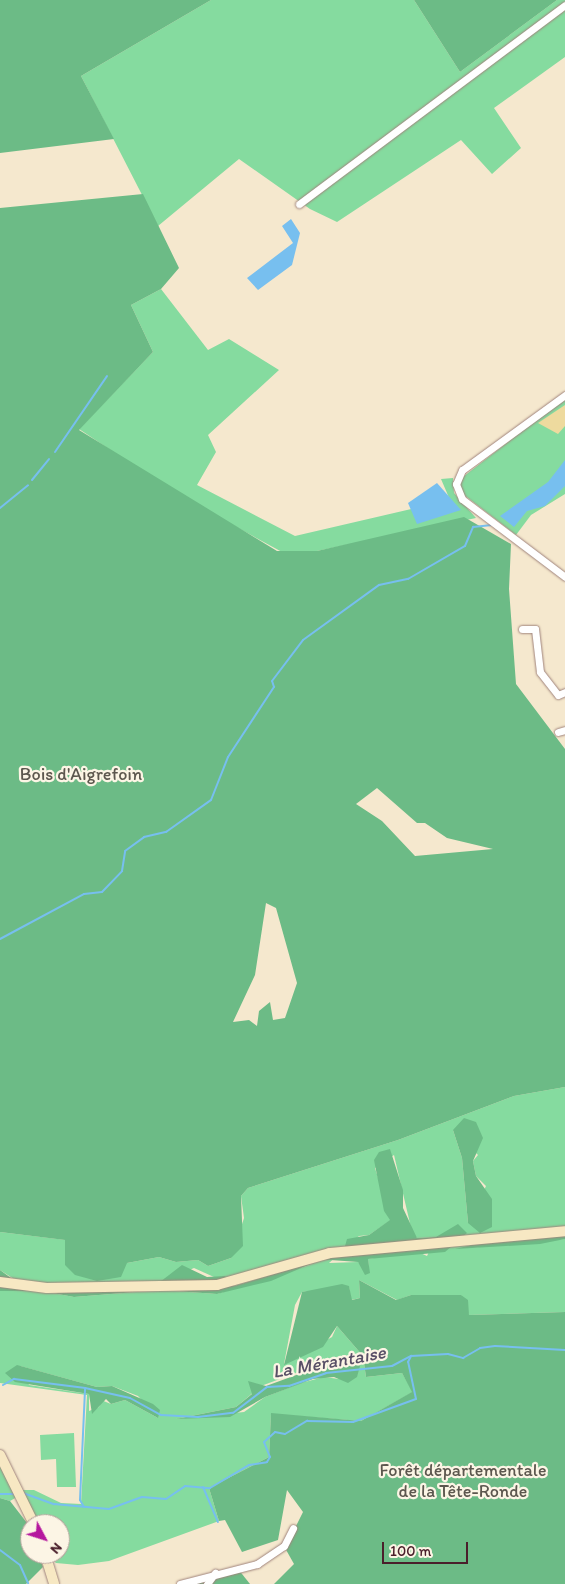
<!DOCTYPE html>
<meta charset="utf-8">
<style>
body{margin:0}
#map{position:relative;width:565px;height:1584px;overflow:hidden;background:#f5e8ce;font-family:Itim,sans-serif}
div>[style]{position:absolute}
.green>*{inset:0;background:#85db9f}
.forest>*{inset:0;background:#6cbb86}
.sand>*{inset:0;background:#eeda9e}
.water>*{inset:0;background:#77bfef}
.stream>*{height:2px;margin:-1px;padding:0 1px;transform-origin:1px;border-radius:1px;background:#77bfef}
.roads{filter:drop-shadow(0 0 1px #a0847c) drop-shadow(0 0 1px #a0847c)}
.street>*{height:7px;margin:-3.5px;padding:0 3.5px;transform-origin:3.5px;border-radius:3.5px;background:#fff}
.secondary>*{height:10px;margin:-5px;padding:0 5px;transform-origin:5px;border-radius:5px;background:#f7e8c3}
span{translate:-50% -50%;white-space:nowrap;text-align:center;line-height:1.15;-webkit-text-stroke:4.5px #fcf5e5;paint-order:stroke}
.park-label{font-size:18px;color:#5c574e}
.water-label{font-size:19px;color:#584f66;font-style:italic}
.north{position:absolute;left:20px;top:1514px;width:50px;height:50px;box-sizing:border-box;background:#fcf5e5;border:1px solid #b59f9b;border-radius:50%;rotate:130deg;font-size:14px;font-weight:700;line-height:20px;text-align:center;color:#4a1f2b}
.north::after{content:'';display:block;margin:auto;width:18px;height:22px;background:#b5179e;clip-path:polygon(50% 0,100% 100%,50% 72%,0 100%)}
.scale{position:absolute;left:382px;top:1542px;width:86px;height:22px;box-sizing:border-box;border:2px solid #4a1f2b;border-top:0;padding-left:6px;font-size:15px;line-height:18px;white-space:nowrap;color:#4a1f2b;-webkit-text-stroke:4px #fcf5e5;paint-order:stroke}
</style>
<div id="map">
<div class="green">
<div style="clip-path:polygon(211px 0,414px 0,460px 72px,557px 0,565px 0,565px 57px,494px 108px,521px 148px,492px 174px,461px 140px,337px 222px,310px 209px,239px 159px,158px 226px,81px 76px)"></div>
<div style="clip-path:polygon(161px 289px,208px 350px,229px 339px,279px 370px,208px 435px,216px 452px,197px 485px,295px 536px,450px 500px,441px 479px,453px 478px,454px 493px,476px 518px,317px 551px,282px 552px,178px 495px,79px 429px,153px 352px,131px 305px)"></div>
<div style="clip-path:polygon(565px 398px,565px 494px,531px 515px,516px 535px,459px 491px,459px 480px)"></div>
<div style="clip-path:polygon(evenodd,565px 1087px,565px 1235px,469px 1248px,565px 1239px,565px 1312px,469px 1315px,461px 1295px,411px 1295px,397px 1300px,359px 1280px,360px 1298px,351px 1300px,349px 1287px,302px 1292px,295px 1305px,284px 1364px,332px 1337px,337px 1326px,363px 1356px,366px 1377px,402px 1373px,413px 1392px,361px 1421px,271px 1414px,269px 1457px,209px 1488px,219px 1521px,109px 1561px,78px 1565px,56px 1563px,50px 1557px,49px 1554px,60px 1554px,60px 1524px,38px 1524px,21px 1490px,34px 1490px,61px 1503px,81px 1504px,87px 1395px,0 1383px,0 1291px,42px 1291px,74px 1297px,160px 1290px,217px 1294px,313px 1264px,234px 1286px,194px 1268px,156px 1285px,84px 1289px,17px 1281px,0 1270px,0 1232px,66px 1240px,127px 1263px,159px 1257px,176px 1262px,198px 1260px,208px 1266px,231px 1258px,244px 1218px,241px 1196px,248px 1188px,398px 1140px,514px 1096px,565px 1087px,453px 1130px,478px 1155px,473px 1161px,476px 1176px,486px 1186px,468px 1223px,462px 1158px,453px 1130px,565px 1087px,394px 1155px,412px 1232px,417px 1238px,436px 1237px,427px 1256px,416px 1251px,368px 1259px,369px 1273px,358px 1262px,329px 1263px,359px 1236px,369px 1235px,391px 1220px,375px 1168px,394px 1155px,565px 1087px,328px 1361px,339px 1379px,324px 1377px,301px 1383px,265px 1397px,244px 1412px,176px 1419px,236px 1407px,261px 1386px,328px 1361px,565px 1087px,20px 1366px,97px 1387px,112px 1386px,138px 1396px,158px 1418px,125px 1400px,111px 1404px,101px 1400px,99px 1407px,89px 1411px,89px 1394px,29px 1385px,20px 1366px)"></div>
<div style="clip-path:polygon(74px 1433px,76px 1487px,57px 1487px,56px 1459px,41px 1460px,40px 1435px)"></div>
<div style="clip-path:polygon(0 1462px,17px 1497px,10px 1501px,0 1498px)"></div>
</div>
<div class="forest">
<div style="clip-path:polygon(0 0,211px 0,81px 76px,114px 139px,0 153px)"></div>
<div style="clip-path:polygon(414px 0,557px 0,460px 72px)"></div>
<div style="clip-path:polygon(evenodd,143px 194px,179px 268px,161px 289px,131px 305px,153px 352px,79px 430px,277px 551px,317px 551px,464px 517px,511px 544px,509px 589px,516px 684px,565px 749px,565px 1087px,514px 1096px,398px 1140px,248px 1188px,241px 1196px,243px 1246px,231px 1258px,208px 1266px,198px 1260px,176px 1262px,159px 1257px,127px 1263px,121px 1277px,97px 1281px,75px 1275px,65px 1265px,65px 1240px,0 1232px,0 208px,143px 194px,377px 788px,417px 823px,425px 823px,447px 838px,493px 849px,415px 856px,382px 821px,356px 804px,377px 788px,143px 194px,266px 903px,276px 908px,297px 983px,285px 1018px,273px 1020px,270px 1002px,259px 1011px,257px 1026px,249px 1020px,233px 1022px,255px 975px,266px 903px)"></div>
<div style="clip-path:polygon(464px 1118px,476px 1122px,483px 1138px,473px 1161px,476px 1176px,492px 1199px,492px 1227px,480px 1233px,468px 1223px,462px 1158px,453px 1130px)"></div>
<div style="clip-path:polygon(390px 1149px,403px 1190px,403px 1208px,417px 1238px,436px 1237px,458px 1224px,467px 1233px,445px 1252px,368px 1259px,370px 1273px,365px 1275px,358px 1262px,317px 1259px,343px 1253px,347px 1239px,369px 1235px,390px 1220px,384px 1211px,374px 1160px,379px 1152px)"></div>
<div style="clip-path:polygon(565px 1235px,565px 1239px,540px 1244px,455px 1249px,493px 1240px)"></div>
<div style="clip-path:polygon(315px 1262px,271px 1281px,217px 1294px,160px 1290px,74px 1297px,42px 1291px,0 1291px,0 1270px,22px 1286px,156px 1285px,182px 1265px,207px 1277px,225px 1276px,234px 1286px)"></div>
<div style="clip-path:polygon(359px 1280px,396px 1300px,411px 1295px,461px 1295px,468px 1300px,469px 1315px,565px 1312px,565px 1584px,274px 1584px,294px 1564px,285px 1548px,303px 1512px,287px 1490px,278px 1540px,242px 1552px,225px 1520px,219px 1521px,209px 1488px,269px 1457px,271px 1413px,361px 1421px,412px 1392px,402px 1373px,366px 1377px,363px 1356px,337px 1326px,323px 1347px,284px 1365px,302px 1292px,342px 1284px,349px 1286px,352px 1300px,360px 1298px)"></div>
<div style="clip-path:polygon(343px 1358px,357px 1358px,360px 1366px,357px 1377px,348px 1383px,334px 1377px,313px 1379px,265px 1397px,230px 1417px,176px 1419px,236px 1407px,252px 1394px,248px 1381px,266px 1386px)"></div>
<div style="clip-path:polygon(17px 1365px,97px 1387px,112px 1386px,153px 1404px,160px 1410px,158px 1418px,125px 1400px,111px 1404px,106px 1399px,92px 1414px,89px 1394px,15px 1382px,5px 1373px)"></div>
<div style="clip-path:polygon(0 1498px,10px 1501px,27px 1523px,30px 1554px,38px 1554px,43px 1567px,26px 1584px,0 1584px)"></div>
<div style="clip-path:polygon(238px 1569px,250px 1584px,191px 1584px)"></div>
</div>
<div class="sand">
<div style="clip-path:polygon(565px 405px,565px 426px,558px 434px,538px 423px)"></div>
</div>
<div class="water">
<div style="clip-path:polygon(291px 219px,300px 233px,292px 265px,258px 290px,247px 278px,293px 243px,282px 226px)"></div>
<div style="clip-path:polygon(565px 460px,565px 486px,545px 506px,527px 511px,514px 527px,500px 516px,548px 482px)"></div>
<div style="clip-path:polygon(437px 483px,461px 510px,417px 524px,408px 503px)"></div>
</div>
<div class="stream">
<div style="left:55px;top:452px;width:92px;rotate:-55.6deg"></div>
<div style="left:32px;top:480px;width:27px;rotate:-51deg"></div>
<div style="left:0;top:508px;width:36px;rotate:-39deg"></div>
<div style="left:0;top:939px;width:95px;rotate:-28.2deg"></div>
<div style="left:84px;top:894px;width:18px;rotate:-6deg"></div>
<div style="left:102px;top:892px;width:29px;rotate:-46deg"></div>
<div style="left:122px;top:871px;width:20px;rotate:-81deg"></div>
<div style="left:125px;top:851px;width:24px;rotate:-36deg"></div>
<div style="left:144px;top:837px;width:23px;rotate:-13deg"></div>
<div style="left:166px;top:832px;width:55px;rotate:-35.4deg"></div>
<div style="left:211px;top:800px;width:46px;rotate:-68.4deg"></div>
<div style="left:228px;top:757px;width:84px;rotate:-56.7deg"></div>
<div style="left:274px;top:687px;width:6px;rotate:-108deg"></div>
<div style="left:272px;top:681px;width:51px;rotate:-52.9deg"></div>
<div style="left:303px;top:640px;width:94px;rotate:-35.9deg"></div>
<div style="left:379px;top:585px;width:30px;rotate:-12deg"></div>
<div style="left:408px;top:579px;width:66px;rotate:-30.1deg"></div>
<div style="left:465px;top:546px;width:21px;rotate:-67deg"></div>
<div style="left:473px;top:527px;width:19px;rotate:-6deg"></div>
<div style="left:3px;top:1385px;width:13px;rotate:-29deg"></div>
<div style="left:14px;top:1379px;width:72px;rotate:7.2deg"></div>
<div style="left:85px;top:1388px;width:46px;rotate:12.5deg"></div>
<div style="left:130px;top:1398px;width:35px;rotate:29deg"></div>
<div style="left:161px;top:1415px;width:37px;rotate:3deg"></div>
<div style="left:198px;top:1417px;width:35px;rotate:-7deg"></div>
<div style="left:233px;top:1413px;width:43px;rotate:-37.4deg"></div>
<div style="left:267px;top:1387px;width:22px;rotate:-3deg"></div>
<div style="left:289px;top:1386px;width:39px;rotate:-19deg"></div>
<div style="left:326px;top:1373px;width:66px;rotate:-6.1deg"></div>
<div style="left:392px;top:1366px;width:21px;rotate:-28deg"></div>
<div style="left:411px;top:1356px;width:37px;rotate:-3deg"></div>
<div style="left:448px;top:1354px;width:16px;rotate:15deg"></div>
<div style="left:463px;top:1358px;width:20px;rotate:-30deg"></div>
<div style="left:480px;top:1348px;width:15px;rotate:-8deg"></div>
<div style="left:495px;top:1346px;width:70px;rotate:3.3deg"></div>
<div style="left:203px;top:1487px;width:38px;rotate:67deg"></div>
<div style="left:23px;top:1493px;width:33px;rotate:20deg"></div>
<div style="left:54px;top:1504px;width:55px;rotate:5.2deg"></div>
<div style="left:109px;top:1509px;width:35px;rotate:-20deg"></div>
<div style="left:142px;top:1497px;width:24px;rotate:5deg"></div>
<div style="left:166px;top:1499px;width:23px;rotate:-34deg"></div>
<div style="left:185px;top:1486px;width:25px;rotate:5deg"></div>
<div style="left:210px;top:1488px;width:45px;rotate:-30.5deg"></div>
<div style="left:249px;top:1465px;width:18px;rotate:-9deg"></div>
<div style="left:267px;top:1462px;width:6px;rotate:-59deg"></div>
<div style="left:270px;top:1457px;width:16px;rotate:-112deg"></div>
<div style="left:264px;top:1442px;width:15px;rotate:-42deg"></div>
<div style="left:275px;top:1432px;width:10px;rotate:11deg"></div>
<div style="left:285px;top:1434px;width:26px;rotate:-31deg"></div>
<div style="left:307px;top:1421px;width:46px;rotate:1.2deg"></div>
<div style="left:353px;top:1422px;width:67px;rotate:-20.1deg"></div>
<div style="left:416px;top:1399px;width:38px;rotate:-102deg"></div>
<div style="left:408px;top:1362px;width:7px;rotate:-63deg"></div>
<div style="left:0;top:1494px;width:16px"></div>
<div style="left:84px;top:1507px;width:8px;rotate:-120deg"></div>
<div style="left:80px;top:1500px;width:112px;rotate:-87.4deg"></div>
<div style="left:0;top:1550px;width:25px;rotate:37deg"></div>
<div style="left:20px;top:1565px;width:20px;rotate:66deg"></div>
</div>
<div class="roads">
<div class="street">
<div style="left:299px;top:204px;width:332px;rotate:-36.8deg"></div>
<div style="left:565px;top:395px;width:127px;rotate:143.9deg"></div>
<div style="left:462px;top:470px;width:15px;rotate:113deg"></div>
<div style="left:456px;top:484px;width:16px;rotate:68deg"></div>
<div style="left:462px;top:499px;width:129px;rotate:37.1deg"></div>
<div style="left:522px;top:629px;width:13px"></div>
<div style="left:535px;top:629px;width:43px;rotate:83.4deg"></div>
<div style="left:540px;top:672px;width:29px;rotate:52deg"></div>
<div style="left:558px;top:695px;width:8px;rotate:-23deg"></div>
<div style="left:558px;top:732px;width:7px;rotate:-16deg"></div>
<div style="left:180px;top:1584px;width:80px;rotate:-14.6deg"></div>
<div style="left:257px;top:1564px;width:32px;rotate:-34deg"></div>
<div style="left:284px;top:1546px;width:20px;rotate:-63deg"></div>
<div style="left:207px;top:1584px;width:14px;rotate:-54deg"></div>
</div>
<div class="secondary">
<div style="left:0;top:1282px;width:47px;rotate:7.3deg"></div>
<div style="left:47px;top:1288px;width:170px;rotate:-1deg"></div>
<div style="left:217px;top:1285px;width:117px;rotate:-15.8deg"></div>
<div style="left:330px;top:1253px;width:236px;rotate:-5.3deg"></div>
<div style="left:0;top:1455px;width:77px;rotate:63.8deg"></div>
<div style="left:45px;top:1554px;width:31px;rotate:73deg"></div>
</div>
</div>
<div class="park-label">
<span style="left:81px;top:774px">Bois d'Aigrefoin</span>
<span style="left:463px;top:1481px">Forêt départementale<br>de la Tête-Ronde</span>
</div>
<div class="water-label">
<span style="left:329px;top:1362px;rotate:-10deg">La Mérantaise</span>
</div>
<div class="north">N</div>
<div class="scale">100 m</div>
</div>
